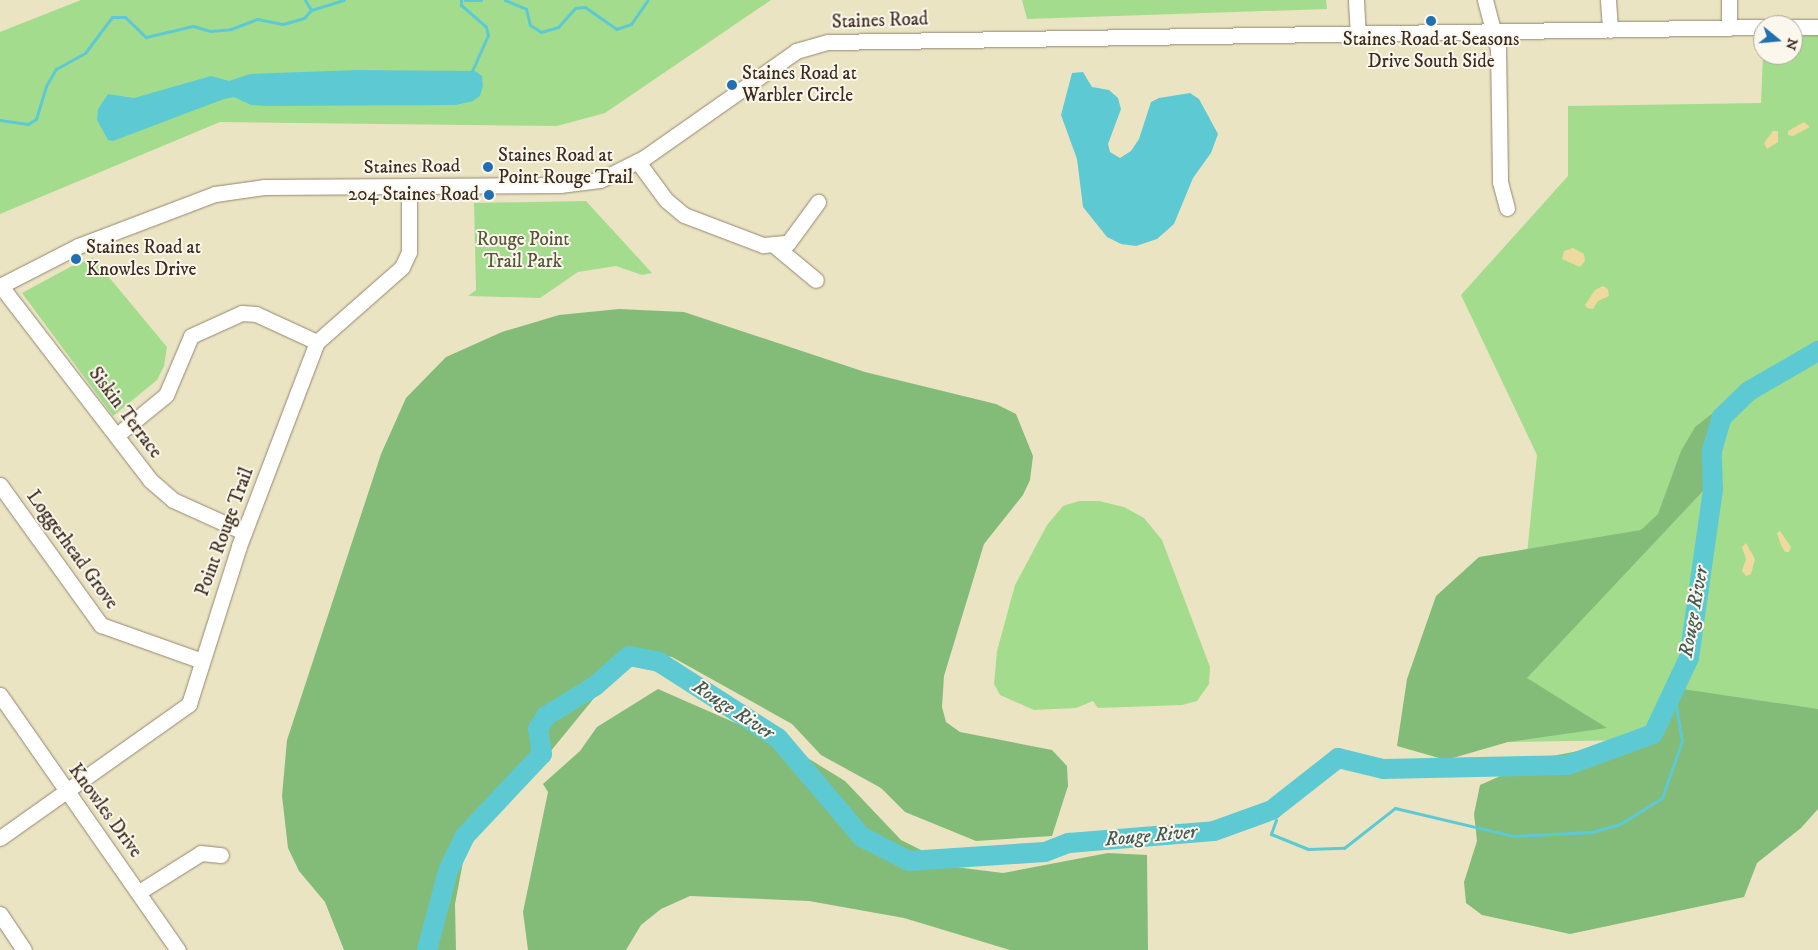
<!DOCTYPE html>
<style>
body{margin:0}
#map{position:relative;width:1818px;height:950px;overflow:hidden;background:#ebe4c3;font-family:"IM FELL DW Pica",serif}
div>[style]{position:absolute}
.green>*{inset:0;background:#a4dc8e}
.forest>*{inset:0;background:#83bc79}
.sand>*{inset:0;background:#eeda9e}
.water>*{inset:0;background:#5dcad3}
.stream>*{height:3px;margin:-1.5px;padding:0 1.5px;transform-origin:1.5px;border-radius:1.5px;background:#5dcad3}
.river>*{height:20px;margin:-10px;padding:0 10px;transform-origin:10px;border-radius:10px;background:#5dcad3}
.roads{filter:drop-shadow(0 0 1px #938770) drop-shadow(0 0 1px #938770)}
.minor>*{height:15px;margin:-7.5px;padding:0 7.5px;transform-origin:7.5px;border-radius:7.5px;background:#fff}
.dots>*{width:14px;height:14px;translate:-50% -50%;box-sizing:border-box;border:2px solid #fbf7ec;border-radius:50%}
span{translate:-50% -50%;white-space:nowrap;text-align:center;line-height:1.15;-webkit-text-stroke:4px #fbf7ec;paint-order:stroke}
.street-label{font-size:19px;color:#3b2a1e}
.poi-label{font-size:19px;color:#3b2a1e}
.left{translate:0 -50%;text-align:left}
.right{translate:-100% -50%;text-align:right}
.park-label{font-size:19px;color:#55563a}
.water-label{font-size:20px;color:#455a54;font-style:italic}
.north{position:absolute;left:1753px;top:15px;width:50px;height:50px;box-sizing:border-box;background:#fbf7ec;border:1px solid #aea59a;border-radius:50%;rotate:107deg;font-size:14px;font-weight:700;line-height:20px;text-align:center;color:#3b2a1e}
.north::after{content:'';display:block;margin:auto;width:18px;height:22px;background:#1f6fb2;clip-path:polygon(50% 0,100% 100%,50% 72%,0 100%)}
</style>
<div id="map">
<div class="green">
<div style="clip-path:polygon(81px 0,771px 0,605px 113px,557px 126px,220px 122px,0 214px,0 32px)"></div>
<div style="clip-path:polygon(1022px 0,1326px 0,1327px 9px,1027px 19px)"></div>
<div style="clip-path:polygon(1818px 35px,1818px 727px,1704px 739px,1508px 742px,1537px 455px,1461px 295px,1568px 176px,1568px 106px,1761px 103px,1763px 54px,1793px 55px,1793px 36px)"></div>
<div style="clip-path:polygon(586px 201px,652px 273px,642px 275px,616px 266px,578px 272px,540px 298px,468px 296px,476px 290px,474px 203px)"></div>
<div style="clip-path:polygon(93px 258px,167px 347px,164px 366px,157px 380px,113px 416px,22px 293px,72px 266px)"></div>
<div style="clip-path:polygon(1079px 501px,1099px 501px,1124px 507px,1144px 518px,1162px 540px,1210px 667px,1209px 684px,1197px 701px,1182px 705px,1098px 708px,1093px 701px,1076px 708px,1034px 710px,1000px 695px,994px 684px,997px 651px,1015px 585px,1047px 525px,1063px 506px)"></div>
</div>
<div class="forest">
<div style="clip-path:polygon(619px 309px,684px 312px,865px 372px,996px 404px,1016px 414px,1033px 456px,1030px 480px,1023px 495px,984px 544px,944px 676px,942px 707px,946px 722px,960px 732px,1052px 750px,1067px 766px,1068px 786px,1052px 836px,976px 841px,905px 812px,881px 788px,821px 755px,792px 724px,672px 657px,658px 654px,639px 658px,613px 675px,541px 763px,483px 820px,463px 862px,455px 904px,456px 950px,344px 950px,325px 902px,299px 871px,288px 848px,282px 796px,287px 740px,381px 454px,406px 398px,446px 357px,502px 332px,559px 315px)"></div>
<div style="clip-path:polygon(1718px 409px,1706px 451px,1703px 491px,1527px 678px,1607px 728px,1508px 742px,1446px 760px,1397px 746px,1407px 679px,1436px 596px,1479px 557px,1641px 530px,1658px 514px,1681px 451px,1695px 427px)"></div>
<div style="clip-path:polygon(658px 689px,788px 746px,845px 781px,901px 840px,955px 867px,1003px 873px,1108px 853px,1147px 855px,1148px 950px,1010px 950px,904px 918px,809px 901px,690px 896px,661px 909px,641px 925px,626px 950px,528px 950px,523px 912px,548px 792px,543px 784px,580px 751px,597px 727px)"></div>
<div style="clip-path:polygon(1682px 689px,1818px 709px,1818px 809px,1801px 828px,1757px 863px,1744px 897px,1570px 934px,1482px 915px,1466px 903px,1464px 882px,1477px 841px,1474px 814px,1480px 785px,1541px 758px,1644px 739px,1667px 724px)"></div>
</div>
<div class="sand">
<div style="clip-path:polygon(1804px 122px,1810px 127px,1793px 136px,1788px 135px,1788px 131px)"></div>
<div style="clip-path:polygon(1773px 131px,1778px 131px,1778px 142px,1767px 149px,1764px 143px)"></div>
<div style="clip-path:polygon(1573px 248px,1584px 254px,1585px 261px,1580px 267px,1562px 259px,1564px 251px)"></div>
<div style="clip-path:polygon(1603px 286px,1608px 289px,1609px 296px,1598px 301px,1593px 309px,1587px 308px,1585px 305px,1595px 290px)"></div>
<div style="clip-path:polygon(1780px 531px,1791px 547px,1789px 552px,1785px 552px,1781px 545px,1777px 533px)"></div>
<div style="clip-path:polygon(1746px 543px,1755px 559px,1751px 574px,1746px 576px,1742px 571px,1746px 559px,1742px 547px)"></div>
</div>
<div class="water">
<div style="clip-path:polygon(357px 70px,475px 71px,482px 76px,483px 86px,480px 96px,473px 101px,456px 105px,267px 106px,251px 105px,234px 97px,224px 99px,113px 141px,108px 140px,97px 120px,98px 109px,108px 94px,134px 98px,211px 76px,229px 81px,250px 74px)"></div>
<div style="clip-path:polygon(1083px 72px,1092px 87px,1109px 90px,1118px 98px,1121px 109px,1108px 144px,1110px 152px,1120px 158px,1131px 151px,1139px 139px,1151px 102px,1159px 98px,1190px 93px,1199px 99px,1218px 134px,1211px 153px,1193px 178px,1174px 224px,1157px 239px,1136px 246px,1121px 244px,1107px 237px,1083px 207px,1077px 159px,1061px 115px,1072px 73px)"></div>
</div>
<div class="stream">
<div style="left:305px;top:0;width:12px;rotate:59deg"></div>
<div style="left:461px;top:0;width:5px;rotate:90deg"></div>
<div style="left:461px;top:5px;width:33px;rotate:41deg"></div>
<div style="left:486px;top:27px;width:8px;rotate:76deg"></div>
<div style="left:488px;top:35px;width:39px;rotate:114deg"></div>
<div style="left:465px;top:0;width:16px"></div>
<div style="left:505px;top:0;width:23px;rotate:23deg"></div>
<div style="left:526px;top:9px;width:16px;rotate:76deg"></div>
<div style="left:530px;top:25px;width:13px;rotate:32deg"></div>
<div style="left:541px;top:32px;width:18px;rotate:-16deg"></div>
<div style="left:558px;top:27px;width:25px;rotate:-48deg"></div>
<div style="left:575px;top:8px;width:10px;rotate:-6deg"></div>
<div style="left:585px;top:7px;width:38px;rotate:35deg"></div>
<div style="left:616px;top:29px;width:16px;rotate:-18deg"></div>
<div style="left:631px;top:24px;width:29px;rotate:-55deg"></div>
<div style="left:0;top:120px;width:28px;rotate:8deg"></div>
<div style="left:28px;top:124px;width:9px;rotate:-32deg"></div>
<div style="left:36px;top:119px;width:34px;rotate:-73deg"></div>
<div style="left:46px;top:86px;width:20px;rotate:-60deg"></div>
<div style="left:56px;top:69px;width:33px;rotate:-29deg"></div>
<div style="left:85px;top:53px;width:45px;rotate:-53.1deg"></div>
<div style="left:112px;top:17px;width:13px"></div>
<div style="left:125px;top:17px;width:29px;rotate:44deg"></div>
<div style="left:146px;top:37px;width:48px;rotate:-13.2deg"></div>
<div style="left:193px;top:26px;width:18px;rotate:16deg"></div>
<div style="left:210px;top:31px;width:21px;rotate:-5deg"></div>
<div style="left:231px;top:29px;width:28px;rotate:-21deg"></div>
<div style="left:257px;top:19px;width:26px;rotate:11deg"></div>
<div style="left:283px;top:24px;width:22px;rotate:-16deg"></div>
<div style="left:304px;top:18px;width:11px;rotate:-49deg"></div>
<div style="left:311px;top:10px;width:34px;rotate:-17deg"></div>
<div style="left:1276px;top:820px;width:15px;rotate:110deg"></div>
<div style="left:1271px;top:834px;width:40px;rotate:22deg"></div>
<div style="left:1308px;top:849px;width:36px;rotate:-2deg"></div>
<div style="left:1344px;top:848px;width:65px;rotate:-38.1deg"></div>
<div style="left:1395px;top:808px;width:121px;rotate:13.3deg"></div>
<div style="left:1513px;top:836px;width:79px;rotate:-2.9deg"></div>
<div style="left:1592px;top:832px;width:29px;rotate:-16deg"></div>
<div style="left:1620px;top:824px;width:49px;rotate:-31.8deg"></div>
<div style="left:1662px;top:798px;width:60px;rotate:-70.7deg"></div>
<div style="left:1682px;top:741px;width:36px;rotate:-100deg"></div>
</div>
<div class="river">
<div style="left:427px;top:950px;width:82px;rotate:-75.1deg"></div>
<div style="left:448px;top:871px;width:39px;rotate:-64deg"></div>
<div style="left:465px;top:836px;width:112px;rotate:-46.8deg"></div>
<div style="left:542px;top:754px;width:25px;rotate:-99deg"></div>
<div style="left:538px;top:729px;width:15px;rotate:-58deg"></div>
<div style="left:546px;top:716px;width:57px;rotate:-31.5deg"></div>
<div style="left:595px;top:686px;width:45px;rotate:-41.4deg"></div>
<div style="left:629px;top:656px;width:31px;rotate:11deg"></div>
<div style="left:659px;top:662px;width:141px;rotate:32.6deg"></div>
<div style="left:778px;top:738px;width:130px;rotate:49.7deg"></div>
<div style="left:862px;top:837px;width:53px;rotate:27.1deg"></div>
<div style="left:909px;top:861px;width:136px;rotate:-3.8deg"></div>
<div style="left:1045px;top:852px;width:26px;rotate:-21deg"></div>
<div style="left:1069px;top:843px;width:145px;rotate:-4.7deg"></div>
<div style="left:1214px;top:831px;width:62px;rotate:-19.9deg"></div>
<div style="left:1272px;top:810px;width:84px;rotate:-38.2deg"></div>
<div style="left:1338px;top:758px;width:46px;rotate:13.7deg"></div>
<div style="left:1383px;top:769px;width:185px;rotate:-1.2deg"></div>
<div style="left:1568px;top:765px;width:90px;rotate:-20deg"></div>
<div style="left:1653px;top:734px;width:84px;rotate:-64.7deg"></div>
<div style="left:1689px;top:658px;width:171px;rotate:-81.9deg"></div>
<div style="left:1713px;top:489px;width:38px;rotate:-92deg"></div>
<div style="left:1712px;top:451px;width:35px;rotate:-74deg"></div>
<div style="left:1722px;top:417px;width:37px;rotate:-44deg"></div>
<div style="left:1749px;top:391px;width:80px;rotate:-30.1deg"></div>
</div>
<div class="roads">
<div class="minor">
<div style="left:1356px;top:0;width:33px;rotate:87deg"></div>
<div style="left:1485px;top:0;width:51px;rotate:75.1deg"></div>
<div style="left:1498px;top:49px;width:133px;rotate:89.1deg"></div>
<div style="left:1500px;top:182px;width:27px;rotate:75deg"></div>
<div style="left:1608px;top:0;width:30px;rotate:86deg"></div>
<div style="left:1729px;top:0;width:28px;rotate:90deg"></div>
<div style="left:1793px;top:27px;width:25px"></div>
<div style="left:638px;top:162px;width:47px;rotate:53.6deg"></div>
<div style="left:666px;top:200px;width:23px;rotate:40deg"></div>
<div style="left:684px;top:215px;width:85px;rotate:20.8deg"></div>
<div style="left:763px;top:245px;width:25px;rotate:-5deg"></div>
<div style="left:788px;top:243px;width:51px;rotate:-53.8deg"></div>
<div style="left:775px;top:246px;width:53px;rotate:39.7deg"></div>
<div style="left:0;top:285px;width:246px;rotate:52.4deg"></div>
<div style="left:150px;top:480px;width:30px;rotate:41deg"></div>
<div style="left:173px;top:500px;width:78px;rotate:24.3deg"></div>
<div style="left:0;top:286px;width:88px;rotate:-27.1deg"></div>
<div style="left:78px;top:246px;width:147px;rotate:-20.8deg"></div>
<div style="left:215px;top:194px;width:49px;rotate:-8.1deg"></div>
<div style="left:264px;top:187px;width:296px;rotate:-0.4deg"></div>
<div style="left:560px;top:185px;width:40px;rotate:-7.1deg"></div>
<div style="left:600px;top:180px;width:49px;rotate:-26.6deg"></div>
<div style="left:644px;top:158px;width:186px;rotate:-35.1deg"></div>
<div style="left:796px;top:51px;width:33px;rotate:-16deg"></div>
<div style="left:828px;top:42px;width:935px;rotate:-0.92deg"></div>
<div style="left:117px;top:435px;width:63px;rotate:-39.2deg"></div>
<div style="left:166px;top:395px;width:64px;rotate:-67deg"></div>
<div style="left:191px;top:336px;width:56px;rotate:-24.3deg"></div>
<div style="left:242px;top:313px;width:14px;rotate:4deg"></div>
<div style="left:256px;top:314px;width:67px;rotate:24.7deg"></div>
<div style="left:0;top:485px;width:173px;rotate:54.2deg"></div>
<div style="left:101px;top:625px;width:107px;rotate:19.6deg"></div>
<div style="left:0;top:695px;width:311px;rotate:55.1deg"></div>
<div style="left:0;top:838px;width:232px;rotate:-35.3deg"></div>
<div style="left:189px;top:704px;width:166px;rotate:-72.4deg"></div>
<div style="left:239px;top:546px;width:218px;rotate:-69.1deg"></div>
<div style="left:317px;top:342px;width:113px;rotate:-41.4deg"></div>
<div style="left:402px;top:267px;width:17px;rotate:-65deg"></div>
<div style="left:409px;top:252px;width:65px;rotate:-90deg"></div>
<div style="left:139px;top:892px;width:73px;rotate:-32.2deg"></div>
<div style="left:201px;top:853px;width:20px;rotate:6deg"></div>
<div style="left:0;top:914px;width:43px;rotate:56.3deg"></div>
</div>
</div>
<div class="dots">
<div style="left:1431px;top:21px;background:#1f6fb2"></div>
<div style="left:732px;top:85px;background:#1f6fb2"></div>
<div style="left:488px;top:167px;background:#1f6fb2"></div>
<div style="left:489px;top:195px;background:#1f6fb2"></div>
<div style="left:76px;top:259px;background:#1f6fb2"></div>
</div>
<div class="street-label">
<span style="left:880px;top:21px;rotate:-2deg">Staines Road</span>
<span style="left:412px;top:167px;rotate:-1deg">Staines Road</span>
<span style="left:125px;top:413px;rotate:53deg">Siskin Terrace</span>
<span style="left:225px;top:532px;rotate:-70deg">Point Rouge Trail</span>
<span style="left:72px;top:550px;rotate:54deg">Loggerhead Grove</span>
<span style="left:105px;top:811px;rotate:54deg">Knowles Drive</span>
</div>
<div class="poi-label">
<span style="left:1431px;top:51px">Staines Road at Seasons<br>Drive South Side</span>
<span class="left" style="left:742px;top:85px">Staines Road at<br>Warbler Circle</span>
<span class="left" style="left:498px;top:167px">Staines Road at<br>Point Rouge Trail</span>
<span class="right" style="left:479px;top:195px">204 Staines Road</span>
<span class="left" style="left:86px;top:259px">Staines Road at<br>Knowles Drive</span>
</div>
<div class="park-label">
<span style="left:523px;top:251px">Rouge Point<br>Trail Park</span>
</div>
<div class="water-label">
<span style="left:1694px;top:612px;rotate:-80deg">Rouge River</span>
<span style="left:733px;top:710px;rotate:33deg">Rouge River</span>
<span style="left:1151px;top:836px;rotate:-5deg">Rouge River</span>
</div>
<div class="north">N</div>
</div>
